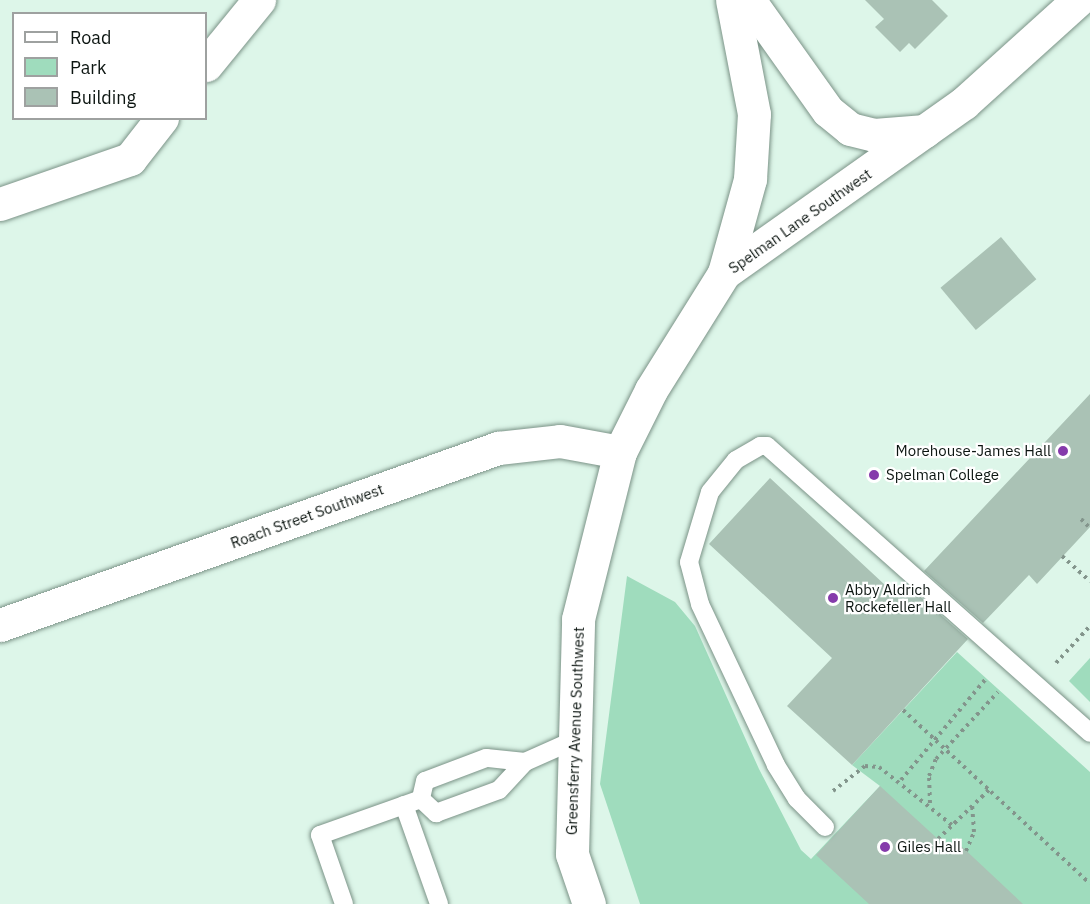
<!DOCTYPE html>
<style>
body{margin:0}
#map{position:relative;width:1090px;height:904px;overflow:hidden;background:#ddf6e9;font-family:"IBM Plex Sans",sans-serif}
div>[style]{position:absolute}
.green>*{inset:0;background:#9fdcbd}
.building>*{inset:0;background:#aac2b5;transform-origin:0 0}
.path>*{height:4px;margin-top:-2px;transform-origin:0;background:repeating-linear-gradient(90deg,#83958c 0 3px,transparent 0 7.5px)}
.roads{filter:drop-shadow(0 0 2px #7b9387) drop-shadow(0 0 2px #7b9387)}
.lane>*{height:18px;margin:-9px;padding:0 9px;transform-origin:9px;border-radius:9px;background:#fff}
.street>*{height:33px;margin:-16.5px;padding:0 16.5px;transform-origin:16.5px;border-radius:16.5px;background:#fff}
.dots>*{width:16px;height:16px;translate:-50% -50%;box-sizing:border-box;border:3px solid #fff;border-radius:50%}
span{translate:-50% -50%;white-space:nowrap;text-align:center;line-height:1.15;-webkit-text-stroke:4.5px #fff;paint-order:stroke}
.street-label{font-size:15px;color:#0c1511}
.poi-label{font-size:15px;color:#0c1511}
.right{translate:-100% -50%;text-align:right}
.left{translate:0 -50%;text-align:left}
.legend{position:absolute;left:12px;top:12px;width:195px;height:108px;box-sizing:border-box;background:#fff;border:2px solid #9ea1a0;margin:0;padding:8px 10px;list-style:none;font-size:18px;color:#0c1511}
.legend li{display:flex;align-items:center;gap:12px;height:30px}
.legend b{width:30px;border:2px solid #9ea1a0}
</style>
<div id="map">
<div class="green">
<div style="clip-path:polygon(627px 576px,675px 602px,695px 626px,759px 769px,801px 850px,811px 859px,880px 786px,852px 765px,957px 652px,1090px 772px,1090px 904px,640px 904px,600px 784px)"></div>
<div style="clip-path:polygon(1090px 658px,1090px 702px,1069px 681px)"></div>
</div>
<div class="building">
<div style="clip-path:polygon(865px 0,932px 0,948px 16px,915px 49px,909px 43px,900px 52px,875px 27px,884px 19px)"></div>
<div style="left:1001px;top:237px;width:55px;height:79px;rotate:50deg"></div>
<div style="clip-path:polygon(1090px 394px,1090px 527px,1037px 584px,1029px 575px,983px 623px,924px 571px)"></div>
<div style="clip-path:polygon(770px 478px,899px 598px,909px 587px,968px 639px,852px 765px,787px 706px,832px 658px,709px 544px)"></div>
<div style="clip-path:polygon(880px 786px,951px 851px,958px 843px,1023px 904px,869px 904px,816px 855px)"></div>
</div>
<div class="path">
<div style="left:1081px;top:519px;width:13px;rotate:45deg"></div>
<div style="left:1062px;top:556px;width:38px;rotate:42deg"></div>
<div style="left:1056px;top:663px;width:50px;rotate:-47.4deg"></div>
<div style="left:903px;top:710px;width:255px;rotate:42.9deg"></div>
<div style="left:901px;top:780px;width:131px;rotate:-50deg"></div>
<div style="left:833px;top:791px;width:41px;rotate:-38deg"></div>
<div style="left:865px;top:766px;width:14px;rotate:4deg"></div>
<div style="left:879px;top:767px;width:93px;rotate:38.5deg"></div>
<div style="left:930px;top:803px;width:27px;rotate:-92deg"></div>
<div style="left:929px;top:776px;width:18px;rotate:-68deg"></div>
<div style="left:936px;top:759px;width:91px;rotate:-47.2deg"></div>
<div style="left:938px;top:839px;width:71px;rotate:-43.9deg"></div>
<div style="left:966px;top:851px;width:21px;rotate:-67deg"></div>
<div style="left:974px;top:832px;width:26px;rotate:-94deg"></div>
</div>
<div class="roads">
<div class="lane">
<div style="left:525px;top:762px;width:39px;rotate:-174deg"></div>
<div style="left:486px;top:758px;width:65px;rotate:159.3deg"></div>
<div style="left:425px;top:781px;width:18px;rotate:103deg"></div>
<div style="left:421px;top:799px;width:21px;rotate:43deg"></div>
<div style="left:436px;top:813px;width:67px;rotate:-20.1deg"></div>
<div style="left:499px;top:790px;width:38px;rotate:-47deg"></div>
<div style="left:525px;top:762px;width:51px;rotate:-24.1deg"></div>
<div style="left:404px;top:805px;width:105px;rotate:70.5deg"></div>
<div style="left:825px;top:827px;width:40px;rotate:-135deg"></div>
<div style="left:797px;top:799px;width:40px;rotate:-122deg"></div>
<div style="left:776px;top:765px;width:178px;rotate:-115.3deg"></div>
<div style="left:700px;top:604px;width:43px;rotate:-104.7deg"></div>
<div style="left:689px;top:562px;width:73px;rotate:-73.3deg"></div>
<div style="left:710px;top:492px;width:41px;rotate:-50.9deg"></div>
<div style="left:736px;top:460px;width:28px;rotate:-30deg"></div>
<div style="left:760px;top:446px;width:7px"></div>
<div style="left:767px;top:446px;width:432px;rotate:41.6deg"></div>
<div style="left:344px;top:904px;width:73px;rotate:-109.2deg"></div>
<div style="left:320px;top:835px;width:107px;rotate:-19.6deg"></div>
</div>
<div class="street">
<div style="left:749px;top:0;width:136px;rotate:54.6deg"></div>
<div style="left:828px;top:111px;width:28px;rotate:39deg"></div>
<div style="left:850px;top:129px;width:25px;rotate:14deg"></div>
<div style="left:874px;top:135px;width:51px;rotate:-4.5deg"></div>
<div style="left:206px;top:65px;width:84px;rotate:-50.8deg"></div>
<div style="left:0;top:204px;width:138px;rotate:-19.1deg"></div>
<div style="left:130px;top:159px;width:52px;rotate:-52deg"></div>
<div style="left:724px;top:273px;width:98px;rotate:-74.5deg"></div>
<div style="left:750px;top:179px;width:65px;rotate:-86.5deg"></div>
<div style="left:754px;top:114px;width:116px;rotate:-100.9deg"></div>
<div style="left:0;top:625px;width:529px;rotate:-19.57deg"></div>
<div style="left:498px;top:448px;width:62px;rotate:-6.4deg"></div>
<div style="left:560px;top:441px;width:61px;rotate:10.4deg"></div>
<div style="left:589px;top:904px;width:53px;rotate:-108.8deg"></div>
<div style="left:572px;top:854px;width:235px;rotate:-88.5deg"></div>
<div style="left:578px;top:619px;width:172px;rotate:-75.9deg"></div>
<div style="left:620px;top:452px;width:69px;rotate:-63.4deg"></div>
<div style="left:651px;top:390px;width:138px;rotate:-58deg"></div>
<div style="left:724px;top:273px;width:294px;rotate:-35.3deg"></div>
<div style="left:964px;top:103px;width:154px;rotate:-42.1deg"></div>
</div>
</div>
<div class="dots">
<div style="left:1063px;top:451px;background:#853aab"></div>
<div style="left:874px;top:475px;background:#853aab"></div>
<div style="left:833px;top:598px;background:#853aab"></div>
<div style="left:885px;top:847px;background:#853aab"></div>
</div>
<div class="street-label">
<span style="left:800px;top:221px;rotate:-35deg">Spelman Lane Southwest</span>
<span style="left:307px;top:516px;rotate:-20deg">Roach Street Southwest</span>
<span style="left:575px;top:731px;rotate:-88deg">Greensferry Avenue Southwest</span>
</div>
<div class="poi-label">
<span class="right" style="left:1051px;top:451px">Morehouse-James Hall</span>
<span class="left" style="left:886px;top:475px">Spelman College</span>
<span class="left" style="left:845px;top:598px">Abby Aldrich<br>Rockefeller Hall</span>
<span class="left" style="left:897px;top:847px">Giles Hall</span>
</div>
<ul class="legend">
<li><b style="height:8px;background:#fff"></b>Road</li>
<li><b style="height:16px;background:#9fdcbd"></b>Park</li>
<li><b style="height:16px;background:#aac2b5"></b>Building</li>
</ul>
</div>
